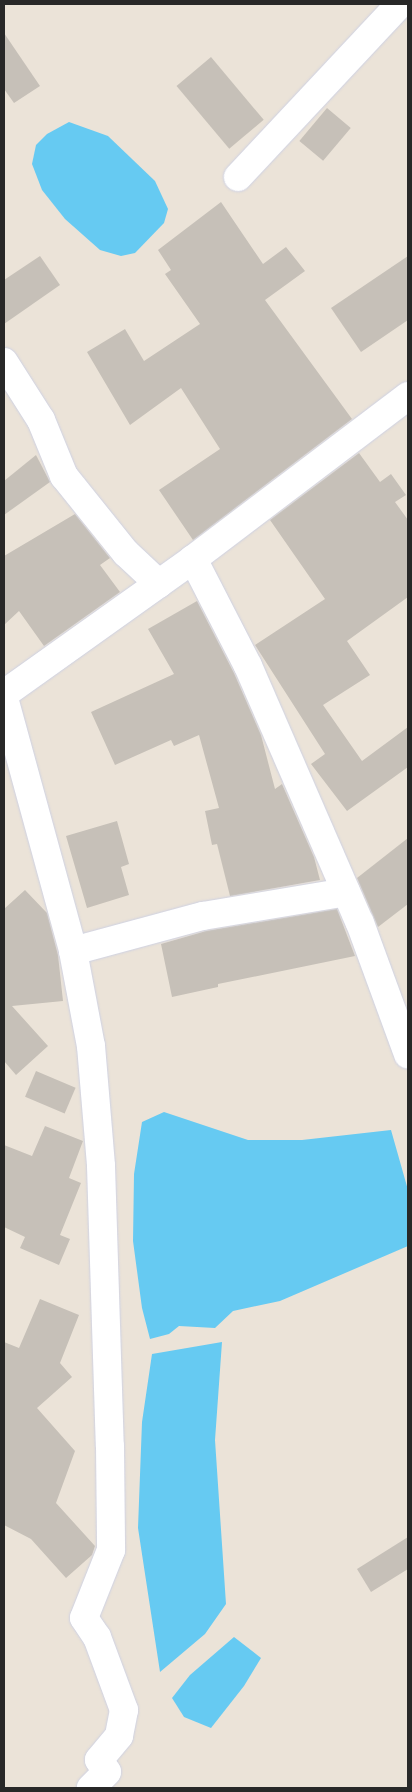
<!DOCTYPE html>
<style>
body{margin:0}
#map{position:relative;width:412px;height:1792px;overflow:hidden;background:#ebe3d8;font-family:"Titillium Web",sans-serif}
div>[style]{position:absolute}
.water>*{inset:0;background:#66caf2}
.building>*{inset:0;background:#c6c0b8;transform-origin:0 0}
.roads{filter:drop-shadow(0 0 1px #ced1e2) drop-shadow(0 0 1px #ced1e2)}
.minor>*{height:28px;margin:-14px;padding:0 14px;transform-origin:14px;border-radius:14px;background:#fff}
span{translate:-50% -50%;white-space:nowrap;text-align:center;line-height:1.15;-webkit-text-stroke:5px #fff;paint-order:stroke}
.frame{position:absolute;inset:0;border:5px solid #282828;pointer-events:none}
</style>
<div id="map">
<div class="water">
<div style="clip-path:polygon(69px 122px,108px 136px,155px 181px,168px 209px,164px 223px,135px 253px,121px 256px,100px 250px,65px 219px,42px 190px,32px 164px,36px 145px,47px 134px)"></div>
<div style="clip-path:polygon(164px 1112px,248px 1140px,302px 1140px,391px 1130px,408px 1190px,408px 1246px,280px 1301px,233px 1311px,215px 1328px,179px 1326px,169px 1334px,150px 1339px,142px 1308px,133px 1241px,134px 1174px,142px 1122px)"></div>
<div style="clip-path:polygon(222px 1342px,215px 1440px,226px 1604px,205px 1634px,160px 1672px,138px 1528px,142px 1422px,152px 1354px)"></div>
<div style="clip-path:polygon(234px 1637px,261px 1658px,244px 1686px,211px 1728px,184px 1717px,172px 1698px,190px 1675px)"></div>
</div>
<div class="building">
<div style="clip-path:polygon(4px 33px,40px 86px,14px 103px,4px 89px)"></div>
<div style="left:211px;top:57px;width:82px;height:45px;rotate:50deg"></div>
<div style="left:327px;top:108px;width:31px;height:43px;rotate:40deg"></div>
<div style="clip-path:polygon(221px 202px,263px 264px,286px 247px,305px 271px,265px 300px,352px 419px,193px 540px,159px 490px,220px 449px,181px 388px,130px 425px,87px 352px,125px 329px,144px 361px,200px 324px,165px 274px,171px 270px,158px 250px)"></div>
<div style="clip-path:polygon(40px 256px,60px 285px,4px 324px,4px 280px)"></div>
<div style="clip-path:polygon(408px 256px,408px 320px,361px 352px,331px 308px)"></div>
<div style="clip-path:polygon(359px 453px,380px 482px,391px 474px,406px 495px,395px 502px,408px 520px,408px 597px,347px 641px,370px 675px,323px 705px,362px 761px,408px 727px,408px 767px,347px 811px,311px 764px,325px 754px,255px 645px,325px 599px,270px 520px)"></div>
<div style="clip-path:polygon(36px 455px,50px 482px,4px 515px,4px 481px)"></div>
<div style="clip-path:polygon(75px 514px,110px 558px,100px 565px,120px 592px,44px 646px,19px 611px,4px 625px,4px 556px)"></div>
<div style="clip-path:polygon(197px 601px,234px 673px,261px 735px,275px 789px,282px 784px,314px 857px,320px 880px,230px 896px,217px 844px,212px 845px,205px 811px,219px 808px,199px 735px,174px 746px,171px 740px,115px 765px,91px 712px,174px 674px,148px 629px)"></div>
<div style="clip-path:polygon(117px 821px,129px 864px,121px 867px,129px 895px,87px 908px,66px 836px)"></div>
<div style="clip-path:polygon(408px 838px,408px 904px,378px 927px,357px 878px)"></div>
<div style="clip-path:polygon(25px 890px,47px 913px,58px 955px,63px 1001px,12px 1006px,48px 1046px,16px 1075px,4px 1061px,4px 909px)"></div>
<div style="clip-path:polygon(337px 909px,355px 956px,218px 984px,218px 987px,172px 997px,161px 944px,206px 931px)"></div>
<div style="left:36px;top:1071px;width:43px;height:28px;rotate:23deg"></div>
<div style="clip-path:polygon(45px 1126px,83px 1141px,69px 1178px,81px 1183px,60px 1235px,70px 1239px,59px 1265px,20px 1248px,25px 1237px,4px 1227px,4px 1145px,32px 1156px)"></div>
<div style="clip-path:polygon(40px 1299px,79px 1315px,60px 1363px,72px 1377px,37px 1408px,75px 1451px,56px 1503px,95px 1546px,92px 1555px,66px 1578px,31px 1539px,4px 1525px,4px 1342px,19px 1348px)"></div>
<div style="clip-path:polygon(408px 1537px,408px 1569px,371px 1592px,357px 1569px)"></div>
</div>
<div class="roads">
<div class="minor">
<div style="left:238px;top:177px;width:237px;rotate:-46.9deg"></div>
<div style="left:4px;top:362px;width:69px;rotate:57.5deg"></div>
<div style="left:41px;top:420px;width:61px;rotate:67.7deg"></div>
<div style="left:64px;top:476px;width:99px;rotate:51.2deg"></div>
<div style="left:126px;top:553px;width:45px;rotate:43.2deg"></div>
<div style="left:408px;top:396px;width:270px;rotate:142.8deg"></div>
<div style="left:193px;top:559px;width:120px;rotate:62.8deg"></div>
<div style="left:248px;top:666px;width:280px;rotate:66.5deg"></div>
<div style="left:360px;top:923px;width:140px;rotate:69.9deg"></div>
<div style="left:4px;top:694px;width:232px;rotate:-35.5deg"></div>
<div style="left:4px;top:698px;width:262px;rotate:74.7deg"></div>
<div style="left:73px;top:951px;width:97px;rotate:79.3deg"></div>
<div style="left:91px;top:1046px;width:120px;rotate:85.2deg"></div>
<div style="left:101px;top:1166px;width:280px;rotate:88.2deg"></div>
<div style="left:110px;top:1446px;width:104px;rotate:89.4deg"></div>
<div style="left:111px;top:1550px;width:73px;rotate:111.7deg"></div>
<div style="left:84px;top:1618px;width:23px;rotate:56deg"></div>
<div style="left:97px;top:1637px;width:78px;rotate:69.7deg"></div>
<div style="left:124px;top:1710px;width:26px;rotate:101deg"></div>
<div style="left:119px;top:1736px;width:31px;rotate:130deg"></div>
<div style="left:99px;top:1760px;width:14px;rotate:56deg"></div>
<div style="left:107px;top:1772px;width:23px;rotate:135deg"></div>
<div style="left:73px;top:951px;width:135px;rotate:-15.1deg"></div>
<div style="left:203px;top:916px;width:145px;rotate:-9.5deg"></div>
</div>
</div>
<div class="frame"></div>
</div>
